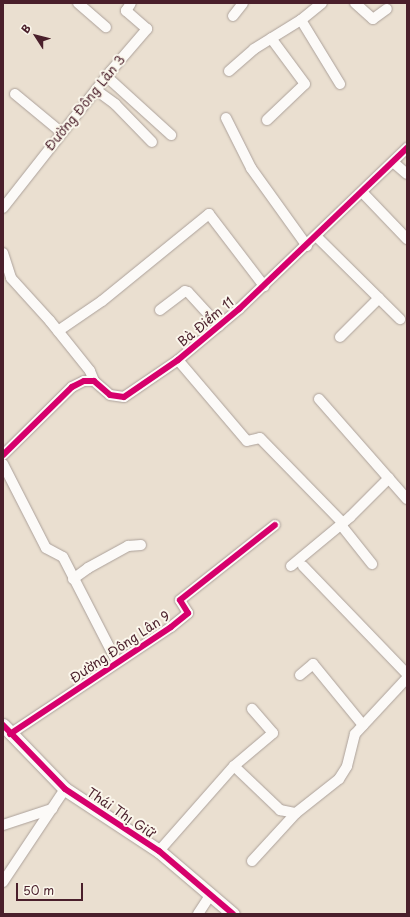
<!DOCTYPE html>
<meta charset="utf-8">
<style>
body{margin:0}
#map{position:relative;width:410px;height:917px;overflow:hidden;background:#eadfd0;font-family:"Playpen Sans",sans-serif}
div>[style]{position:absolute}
.roads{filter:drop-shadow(0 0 1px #aca19a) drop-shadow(0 0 1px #aca19a)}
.minor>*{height:10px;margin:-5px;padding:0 5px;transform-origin:5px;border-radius:5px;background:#fcfaf8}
.tertiary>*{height:13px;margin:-6.5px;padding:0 6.5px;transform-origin:6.5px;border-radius:6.5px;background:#fcfaf8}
.cycleway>*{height:6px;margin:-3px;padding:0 3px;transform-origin:3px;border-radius:3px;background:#d6006c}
span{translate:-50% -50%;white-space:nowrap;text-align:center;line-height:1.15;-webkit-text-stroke:4px #fbf7ec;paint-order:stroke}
.street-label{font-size:13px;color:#4a1f2b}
.frame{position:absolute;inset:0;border:4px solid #4a1f2b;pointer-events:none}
.north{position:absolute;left:16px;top:16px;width:40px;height:40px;-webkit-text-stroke:3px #fbf7ec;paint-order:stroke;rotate:306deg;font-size:11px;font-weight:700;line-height:16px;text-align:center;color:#4a1f2b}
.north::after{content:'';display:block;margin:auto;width:14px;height:18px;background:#4a1f2b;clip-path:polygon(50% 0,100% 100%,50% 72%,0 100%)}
.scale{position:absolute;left:16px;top:883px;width:67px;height:18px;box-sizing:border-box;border:2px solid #4a1f2b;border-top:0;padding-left:5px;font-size:12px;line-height:14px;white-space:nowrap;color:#4a1f2b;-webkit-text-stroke:3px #fbf7ec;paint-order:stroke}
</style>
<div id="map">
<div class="roads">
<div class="minor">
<div style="left:78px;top:3px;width:37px;rotate:41deg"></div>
<div style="left:355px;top:3px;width:24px;rotate:42deg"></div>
<div style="left:373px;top:19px;width:17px;rotate:-36deg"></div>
<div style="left:233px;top:16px;width:16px;rotate:-52deg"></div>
<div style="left:301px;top:20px;width:75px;rotate:58.6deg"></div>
<div style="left:229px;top:71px;width:33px;rotate:-41deg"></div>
<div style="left:254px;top:49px;width:55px;rotate:-31.7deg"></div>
<div style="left:301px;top:20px;width:27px;rotate:-39deg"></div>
<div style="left:106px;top:76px;width:88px;rotate:42.2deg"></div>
<div style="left:96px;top:90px;width:24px;rotate:36deg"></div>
<div style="left:115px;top:104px;width:53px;rotate:45.8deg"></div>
<div style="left:15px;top:94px;width:60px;rotate:39.6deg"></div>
<div style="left:226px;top:118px;width:56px;rotate:63.4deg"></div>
<div style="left:251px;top:168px;width:96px;rotate:54.3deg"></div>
<div style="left:267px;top:120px;width:52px;rotate:-43.5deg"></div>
<div style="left:305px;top:84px;width:57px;rotate:-126.5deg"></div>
<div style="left:393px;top:162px;width:18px;rotate:41deg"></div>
<div style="left:362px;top:192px;width:65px;rotate:46.2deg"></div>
<div style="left:3px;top:208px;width:173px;rotate:-51.8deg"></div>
<div style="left:110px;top:72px;width:57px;rotate:-49.3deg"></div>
<div style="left:147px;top:29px;width:28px;rotate:-139deg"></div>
<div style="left:126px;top:11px;width:9px;rotate:-58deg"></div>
<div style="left:317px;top:237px;width:117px;rotate:44.7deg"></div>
<div style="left:3px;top:253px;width:26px;rotate:72deg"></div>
<div style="left:11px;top:278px;width:58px;rotate:47.8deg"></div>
<div style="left:50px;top:321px;width:64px;rotate:51.3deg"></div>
<div style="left:90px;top:371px;width:11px;rotate:68deg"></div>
<div style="left:160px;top:310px;width:31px;rotate:-37deg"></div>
<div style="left:185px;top:291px;width:3px;rotate:18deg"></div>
<div style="left:188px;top:292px;width:46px;rotate:47.6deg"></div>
<div style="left:58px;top:331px;width:53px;rotate:-34.3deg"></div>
<div style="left:102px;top:301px;width:138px;rotate:-39.1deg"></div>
<div style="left:209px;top:214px;width:91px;rotate:52.6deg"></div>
<div style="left:340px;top:337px;width:55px;rotate:-45deg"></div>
<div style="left:178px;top:360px;width:106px;rotate:49.6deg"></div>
<div style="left:247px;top:441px;width:13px;rotate:-13deg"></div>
<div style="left:260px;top:438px;width:119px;rotate:45.7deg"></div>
<div style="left:319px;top:399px;width:133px;rotate:48.7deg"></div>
<div style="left:3px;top:455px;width:97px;rotate:-44.6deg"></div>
<div style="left:72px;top:387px;width:13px;rotate:-27deg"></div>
<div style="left:84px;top:381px;width:10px"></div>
<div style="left:94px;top:381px;width:21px;rotate:41deg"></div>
<div style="left:110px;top:395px;width:14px;rotate:8deg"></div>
<div style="left:124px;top:397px;width:65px;rotate:-34.4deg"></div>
<div style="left:178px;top:360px;width:80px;rotate:-39.9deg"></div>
<div style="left:239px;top:309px;width:233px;rotate:-43.8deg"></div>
<div style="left:3px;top:464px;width:94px;rotate:62.9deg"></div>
<div style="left:46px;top:548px;width:19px;rotate:28deg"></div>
<div style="left:63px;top:557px;width:118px;rotate:62.8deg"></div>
<div style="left:341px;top:525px;width:50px;rotate:51.5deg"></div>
<div style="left:291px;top:566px;width:77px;rotate:-39.7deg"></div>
<div style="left:350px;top:517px;width:55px;rotate:-45deg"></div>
<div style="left:303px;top:566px;width:150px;rotate:46.1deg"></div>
<div style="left:73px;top:579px;width:19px;rotate:-36deg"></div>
<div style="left:88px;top:568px;width:46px;rotate:-28.8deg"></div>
<div style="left:128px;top:546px;width:13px;rotate:-4deg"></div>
<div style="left:300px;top:675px;width:17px;rotate:-40deg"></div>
<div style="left:313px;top:664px;width:79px;rotate:50.7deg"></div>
<div style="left:10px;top:734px;width:193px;rotate:-33.6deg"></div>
<div style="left:171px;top:627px;width:22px;rotate:-39deg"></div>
<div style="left:188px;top:613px;width:15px;rotate:-122deg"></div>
<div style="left:180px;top:600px;width:121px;rotate:-38.3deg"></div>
<div style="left:234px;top:766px;width:64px;rotate:43.7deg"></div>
<div style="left:280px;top:810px;width:16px;rotate:11deg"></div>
<div style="left:3px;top:825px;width:52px;rotate:-18.1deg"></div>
<div style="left:159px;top:851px;width:113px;rotate:-48.6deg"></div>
<div style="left:234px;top:766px;width:51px;rotate:-40.2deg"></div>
<div style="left:273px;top:733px;width:32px;rotate:-131deg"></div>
<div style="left:252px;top:861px;width:65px;rotate:-47.5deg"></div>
<div style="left:296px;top:813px;width:55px;rotate:-38.3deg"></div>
<div style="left:339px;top:779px;width:15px;rotate:-58deg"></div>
<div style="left:347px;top:766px;width:33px;rotate:-76deg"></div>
<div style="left:355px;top:734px;width:76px;rotate:-47.1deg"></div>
<div style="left:3px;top:882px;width:112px;rotate:-56.3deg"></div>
<div style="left:198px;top:914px;width:24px;rotate:-57deg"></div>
</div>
<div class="tertiary">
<div style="left:3px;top:725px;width:89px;rotate:45.9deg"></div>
<div style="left:65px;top:789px;width:113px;rotate:33.4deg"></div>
<div style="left:159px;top:851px;width:97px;rotate:40.4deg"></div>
</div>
</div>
<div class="cycleway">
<div style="left:3px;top:455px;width:97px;rotate:-44.6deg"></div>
<div style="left:72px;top:387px;width:13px;rotate:-27deg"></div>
<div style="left:84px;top:381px;width:10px"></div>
<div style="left:94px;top:381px;width:21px;rotate:41deg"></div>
<div style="left:110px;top:395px;width:14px;rotate:8deg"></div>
<div style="left:124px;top:397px;width:65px;rotate:-34.4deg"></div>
<div style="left:178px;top:360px;width:80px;rotate:-39.9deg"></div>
<div style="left:239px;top:309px;width:233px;rotate:-43.8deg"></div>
<div style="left:3px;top:725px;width:89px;rotate:45.9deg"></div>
<div style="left:65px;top:789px;width:113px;rotate:33.4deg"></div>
<div style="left:159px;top:851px;width:97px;rotate:40.4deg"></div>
<div style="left:10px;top:734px;width:193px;rotate:-33.6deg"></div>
<div style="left:171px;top:627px;width:22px;rotate:-39deg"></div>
<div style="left:188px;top:613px;width:15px;rotate:-122deg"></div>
<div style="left:180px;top:600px;width:121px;rotate:-38.3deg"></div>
</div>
<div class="street-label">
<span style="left:85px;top:103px;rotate:-51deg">Đường Đông Lân 3</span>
<span style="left:206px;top:322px;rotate:-40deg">Bà Điểm 11</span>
<span style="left:120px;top:647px;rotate:-34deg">Đường Đông Lân 9</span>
<span style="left:121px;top:813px;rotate:34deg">Thái Thị Giữ</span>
</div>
<div class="frame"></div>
<div class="north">B</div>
<div class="scale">50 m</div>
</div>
